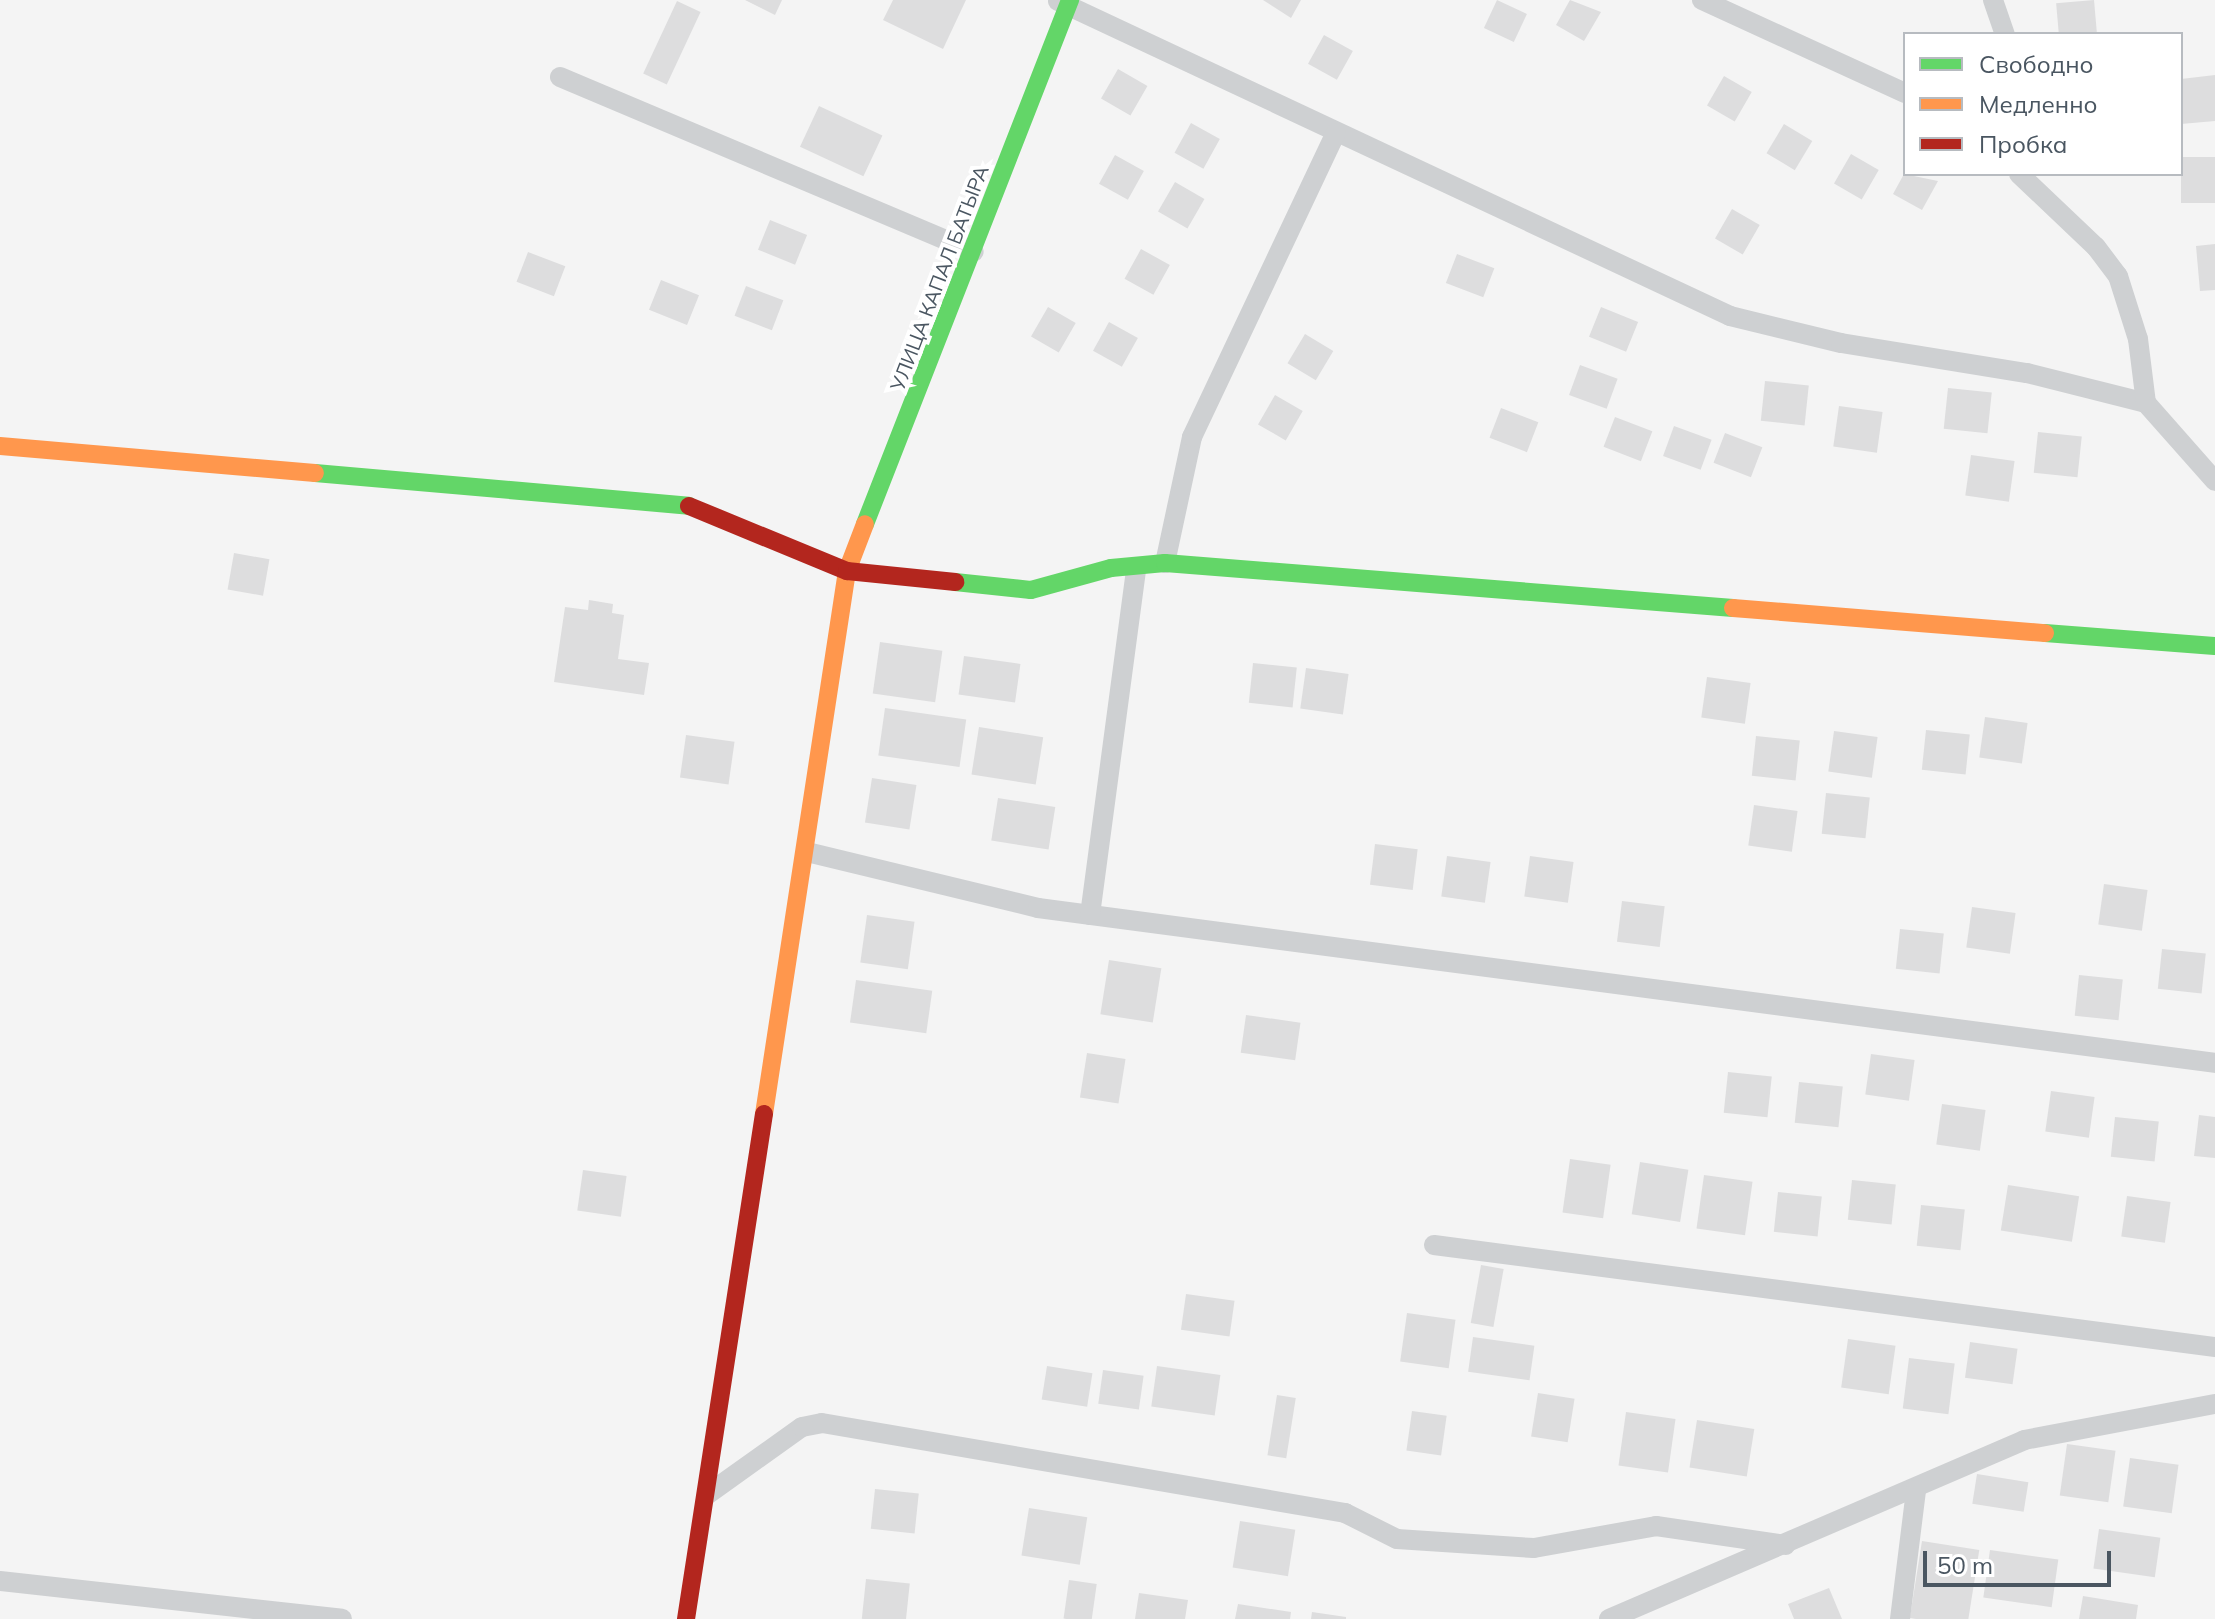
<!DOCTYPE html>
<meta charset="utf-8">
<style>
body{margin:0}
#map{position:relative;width:2215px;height:1619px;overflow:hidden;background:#f4f4f4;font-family:Mulish,sans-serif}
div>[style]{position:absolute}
.building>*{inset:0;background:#ddddde;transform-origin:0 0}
.street>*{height:20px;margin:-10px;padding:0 10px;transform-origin:10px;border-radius:10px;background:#ced0d2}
.fast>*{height:18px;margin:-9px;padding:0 9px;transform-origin:9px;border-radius:9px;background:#63d668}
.slow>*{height:18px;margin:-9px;padding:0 9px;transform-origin:9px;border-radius:9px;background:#ff974d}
.jam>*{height:18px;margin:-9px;padding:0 9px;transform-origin:9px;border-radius:9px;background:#b3261e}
span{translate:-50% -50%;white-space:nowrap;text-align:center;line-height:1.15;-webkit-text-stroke:8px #fff;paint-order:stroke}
.street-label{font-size:20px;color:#4a5661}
.legend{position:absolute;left:1903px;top:32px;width:280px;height:144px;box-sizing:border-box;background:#fff;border:2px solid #b7bbc0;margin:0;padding:10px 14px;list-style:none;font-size:24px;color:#4a5661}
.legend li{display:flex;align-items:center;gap:16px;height:40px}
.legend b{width:40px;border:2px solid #b7bbc0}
.scale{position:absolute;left:1923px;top:1551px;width:188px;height:36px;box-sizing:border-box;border:4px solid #4a5661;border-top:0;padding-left:10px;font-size:24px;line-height:28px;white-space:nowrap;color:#4a5661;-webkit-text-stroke:6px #fff;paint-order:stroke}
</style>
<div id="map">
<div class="building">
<div style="clip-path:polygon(745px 0,782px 0,775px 15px)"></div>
<div style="clip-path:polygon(893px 0,966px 0,943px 49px,883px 20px)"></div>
<div style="clip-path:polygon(1263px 0,1301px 0,1291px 18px)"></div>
<div style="left:1497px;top:0;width:33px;height:31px;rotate:25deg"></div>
<div style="clip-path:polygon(1570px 0,1601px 12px,1584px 41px,1556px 25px)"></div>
<div style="left:2094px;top:0;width:34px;height:38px;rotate:85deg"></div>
<div style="left:677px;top:1px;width:26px;height:80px;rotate:25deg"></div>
<div style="left:1324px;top:35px;width:33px;height:33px;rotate:29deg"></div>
<div style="left:1118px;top:69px;width:34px;height:34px;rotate:30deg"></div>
<div style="clip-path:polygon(2215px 75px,2215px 121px,2181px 124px,2181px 79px)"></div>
<div style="left:1724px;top:76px;width:32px;height:34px;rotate:30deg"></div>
<div style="left:819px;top:106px;width:70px;height:45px;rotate:25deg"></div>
<div style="left:1191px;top:123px;width:33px;height:34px;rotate:29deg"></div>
<div style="left:1784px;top:124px;width:33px;height:34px;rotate:31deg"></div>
<div style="left:1851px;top:154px;width:32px;height:34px;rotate:30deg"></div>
<div style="left:1115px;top:155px;width:33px;height:33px;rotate:29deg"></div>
<div style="left:2215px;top:157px;width:46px;height:34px;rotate:90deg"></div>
<div style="clip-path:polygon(1904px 174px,1938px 181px,1922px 210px,1893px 194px)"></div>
<div style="left:1175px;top:182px;width:34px;height:34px;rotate:30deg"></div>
<div style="left:1732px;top:209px;width:32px;height:34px;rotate:30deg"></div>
<div style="left:770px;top:220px;width:40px;height:32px;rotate:22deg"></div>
<div style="clip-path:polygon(2215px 244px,2215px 290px,2200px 291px,2196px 246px)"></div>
<div style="left:1141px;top:249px;width:33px;height:34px;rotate:29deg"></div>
<div style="left:528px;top:252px;width:40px;height:32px;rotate:21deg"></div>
<div style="left:1457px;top:254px;width:40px;height:31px;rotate:21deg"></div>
<div style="left:661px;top:280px;width:41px;height:32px;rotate:22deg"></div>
<div style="left:746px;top:286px;width:40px;height:32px;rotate:21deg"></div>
<div style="left:1048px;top:307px;width:32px;height:34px;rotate:30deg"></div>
<div style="left:1601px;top:307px;width:40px;height:32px;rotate:22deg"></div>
<div style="left:1109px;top:322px;width:33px;height:33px;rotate:29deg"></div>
<div style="left:1305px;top:334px;width:33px;height:34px;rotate:31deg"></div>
<div style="left:1580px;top:365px;width:40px;height:32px;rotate:20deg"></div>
<div style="left:1765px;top:381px;width:44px;height:40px;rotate:6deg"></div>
<div style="left:1948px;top:388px;width:44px;height:41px;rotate:6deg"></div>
<div style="left:1275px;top:395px;width:32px;height:34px;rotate:30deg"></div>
<div style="left:1839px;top:406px;width:44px;height:41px;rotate:8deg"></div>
<div style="left:1501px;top:408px;width:40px;height:32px;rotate:21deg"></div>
<div style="left:1615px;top:417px;width:40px;height:32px;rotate:21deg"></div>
<div style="left:1674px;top:426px;width:40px;height:32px;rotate:20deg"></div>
<div style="left:2038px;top:432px;width:44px;height:41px;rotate:6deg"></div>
<div style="left:1725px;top:433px;width:40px;height:32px;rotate:21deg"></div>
<div style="left:1971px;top:455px;width:44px;height:41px;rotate:8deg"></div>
<div style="left:234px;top:553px;width:36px;height:37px;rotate:10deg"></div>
<div style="clip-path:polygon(589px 600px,613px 604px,612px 613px,624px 615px,618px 659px,649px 663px,644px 695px,554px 682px,565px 607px,588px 610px)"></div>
<div style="left:880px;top:642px;width:63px;height:52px;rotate:8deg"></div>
<div style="left:964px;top:656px;width:57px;height:39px;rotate:8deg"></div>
<div style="left:1253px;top:663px;width:44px;height:40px;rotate:6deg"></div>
<div style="left:1306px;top:668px;width:43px;height:41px;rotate:8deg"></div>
<div style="left:1707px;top:677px;width:44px;height:41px;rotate:8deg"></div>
<div style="left:885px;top:708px;width:82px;height:48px;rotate:8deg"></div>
<div style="left:1985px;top:717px;width:43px;height:41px;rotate:8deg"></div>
<div style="left:979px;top:727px;width:65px;height:48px;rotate:9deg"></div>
<div style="left:1926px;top:730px;width:44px;height:40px;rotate:6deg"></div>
<div style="left:1834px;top:731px;width:44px;height:41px;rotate:8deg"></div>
<div style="left:686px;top:735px;width:49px;height:43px;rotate:8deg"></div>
<div style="left:1756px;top:736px;width:44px;height:40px;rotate:6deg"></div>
<div style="left:872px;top:778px;width:45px;height:45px;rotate:9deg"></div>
<div style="left:1826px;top:793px;width:44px;height:41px;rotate:6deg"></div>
<div style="left:998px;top:798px;width:58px;height:43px;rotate:9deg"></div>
<div style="left:1754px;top:805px;width:44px;height:41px;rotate:8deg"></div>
<div style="left:1375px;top:844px;width:43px;height:41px;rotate:7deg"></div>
<div style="left:1447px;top:856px;width:44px;height:41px;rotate:8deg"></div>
<div style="left:1530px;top:856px;width:44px;height:41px;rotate:8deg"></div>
<div style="left:2104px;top:884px;width:44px;height:41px;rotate:8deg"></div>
<div style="left:1622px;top:901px;width:43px;height:41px;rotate:7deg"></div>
<div style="left:1972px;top:907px;width:44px;height:41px;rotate:8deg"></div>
<div style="left:867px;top:915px;width:48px;height:48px;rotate:8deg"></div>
<div style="left:1900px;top:929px;width:44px;height:40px;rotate:6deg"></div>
<div style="left:2162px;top:949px;width:44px;height:40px;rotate:6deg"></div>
<div style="left:1109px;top:960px;width:53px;height:55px;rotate:9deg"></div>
<div style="left:2079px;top:975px;width:44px;height:41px;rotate:6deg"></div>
<div style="left:856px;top:980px;width:77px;height:43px;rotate:8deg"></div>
<div style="left:1246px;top:1015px;width:55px;height:38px;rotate:8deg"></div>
<div style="left:1087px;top:1053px;width:39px;height:45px;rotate:9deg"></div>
<div style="left:1871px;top:1054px;width:44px;height:41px;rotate:8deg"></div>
<div style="left:1728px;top:1072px;width:44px;height:41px;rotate:6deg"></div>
<div style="left:1799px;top:1082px;width:44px;height:41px;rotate:6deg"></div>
<div style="left:2051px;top:1091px;width:44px;height:41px;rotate:8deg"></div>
<div style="left:1942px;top:1104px;width:44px;height:41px;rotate:8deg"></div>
<div style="clip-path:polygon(2199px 1115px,2215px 1117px,2215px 1158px,2194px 1156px)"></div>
<div style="left:2115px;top:1117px;width:44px;height:40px;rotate:6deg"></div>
<div style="left:1570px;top:1159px;width:41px;height:54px;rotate:8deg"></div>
<div style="left:1640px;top:1162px;width:49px;height:53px;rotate:9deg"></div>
<div style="left:583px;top:1170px;width:44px;height:41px;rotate:8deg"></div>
<div style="left:1704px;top:1175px;width:49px;height:54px;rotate:8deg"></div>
<div style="left:1852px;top:1180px;width:44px;height:40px;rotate:6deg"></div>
<div style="left:2008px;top:1185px;width:72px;height:46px;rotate:9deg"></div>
<div style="left:1778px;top:1192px;width:44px;height:40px;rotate:6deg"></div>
<div style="left:2127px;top:1196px;width:44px;height:41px;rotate:8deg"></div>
<div style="left:1921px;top:1205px;width:44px;height:41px;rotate:6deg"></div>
<div style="left:1481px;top:1265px;width:23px;height:59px;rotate:10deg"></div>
<div style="left:1186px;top:1294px;width:49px;height:36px;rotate:8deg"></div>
<div style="left:1407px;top:1313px;width:49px;height:49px;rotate:8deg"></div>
<div style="left:1473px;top:1337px;width:62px;height:35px;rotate:8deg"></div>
<div style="left:1848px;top:1339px;width:48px;height:49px;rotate:8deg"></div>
<div style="left:1970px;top:1342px;width:48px;height:36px;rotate:8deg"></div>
<div style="left:1909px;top:1358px;width:46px;height:51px;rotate:7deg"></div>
<div style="left:1047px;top:1366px;width:46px;height:34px;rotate:9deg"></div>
<div style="left:1157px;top:1366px;width:64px;height:41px;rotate:8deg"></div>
<div style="left:1103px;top:1370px;width:41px;height:34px;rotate:8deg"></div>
<div style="left:1538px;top:1393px;width:37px;height:44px;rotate:9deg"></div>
<div style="left:1277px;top:1395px;width:19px;height:61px;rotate:9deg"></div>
<div style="left:1412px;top:1411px;width:35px;height:40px;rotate:8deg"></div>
<div style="left:1626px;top:1412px;width:50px;height:54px;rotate:8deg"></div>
<div style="left:1697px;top:1420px;width:58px;height:48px;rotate:9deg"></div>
<div style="left:2067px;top:1444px;width:49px;height:52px;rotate:8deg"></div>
<div style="left:2130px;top:1458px;width:49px;height:49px;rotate:8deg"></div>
<div style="left:1977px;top:1474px;width:52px;height:30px;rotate:9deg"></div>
<div style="left:875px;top:1489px;width:44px;height:40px;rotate:6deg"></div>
<div style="left:1029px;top:1508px;width:59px;height:48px;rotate:9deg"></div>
<div style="left:1240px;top:1521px;width:56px;height:47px;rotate:9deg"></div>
<div style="left:2099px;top:1529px;width:62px;height:40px;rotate:8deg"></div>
<div style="left:1922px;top:1541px;width:58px;height:78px;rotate:9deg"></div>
<div style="left:1990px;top:1550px;width:69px;height:48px;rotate:8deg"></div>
<div style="left:866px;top:1579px;width:44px;height:40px;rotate:6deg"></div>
<div style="left:1069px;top:1580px;width:28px;height:39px;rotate:8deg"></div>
<div style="clip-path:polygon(1829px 1588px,1842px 1619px,1794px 1619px,1788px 1604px)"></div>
<div style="clip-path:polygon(1139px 1593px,1188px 1600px,1185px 1619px,1135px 1619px)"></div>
<div style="clip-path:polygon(2083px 1596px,2138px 1605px,2136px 1619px,2079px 1619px)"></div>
<div style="clip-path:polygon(1238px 1604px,1291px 1612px,1290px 1619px,1235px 1619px)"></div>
<div style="clip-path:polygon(1312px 1612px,1346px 1617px,1346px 1619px,1311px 1619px)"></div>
</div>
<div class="street">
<div style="left:1702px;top:0;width:223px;rotate:24.6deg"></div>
<div style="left:1993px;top:0;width:36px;rotate:71deg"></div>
<div style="left:1058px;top:1px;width:742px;rotate:25.11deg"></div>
<div style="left:1730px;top:316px;width:114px;rotate:13.7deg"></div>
<div style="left:1841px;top:343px;width:188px;rotate:9.2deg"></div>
<div style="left:2027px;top:373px;width:123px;rotate:14.1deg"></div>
<div style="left:2146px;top:403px;width:104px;rotate:48.5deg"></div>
<div style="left:560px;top:77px;width:449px;rotate:22.9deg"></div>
<div style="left:2019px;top:174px;width:106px;rotate:43.5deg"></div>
<div style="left:2096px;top:247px;width:36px;rotate:53deg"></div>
<div style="left:2118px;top:276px;width:66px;rotate:72.4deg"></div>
<div style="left:2138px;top:339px;width:64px;rotate:82.9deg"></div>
<div style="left:1165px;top:563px;width:129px;rotate:-77.9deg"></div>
<div style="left:1192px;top:437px;width:336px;rotate:-64.7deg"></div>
<div style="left:807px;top:852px;width:238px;rotate:13.6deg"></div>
<div style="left:1038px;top:908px;width:1187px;rotate:7.5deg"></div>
<div style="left:1090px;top:915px;width:350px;rotate:-82.4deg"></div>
<div style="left:1434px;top:1245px;width:788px;rotate:7.44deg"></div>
<div style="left:708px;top:1494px;width:115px;rotate:-35.5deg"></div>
<div style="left:802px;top:1427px;width:20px;rotate:-11deg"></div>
<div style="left:822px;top:1423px;width:531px;rotate:9.76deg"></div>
<div style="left:1345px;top:1513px;width:58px;rotate:26.6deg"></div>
<div style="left:1397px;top:1539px;width:137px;rotate:3.8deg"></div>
<div style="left:1534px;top:1548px;width:124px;rotate:-10.2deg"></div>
<div style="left:1656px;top:1526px;width:131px;rotate:8.3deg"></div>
<div style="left:0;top:1581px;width:344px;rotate:6.3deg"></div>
<div style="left:1609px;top:1619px;width:452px;rotate:-23.3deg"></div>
<div style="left:2024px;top:1440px;width:194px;rotate:-10.7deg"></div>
<div style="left:1900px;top:1619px;width:130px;rotate:-82.9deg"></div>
</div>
<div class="fast">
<div style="left:315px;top:473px;width:375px;rotate:5deg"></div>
<div style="left:865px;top:524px;width:563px;rotate:-68.63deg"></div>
<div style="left:955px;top:582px;width:76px;rotate:6deg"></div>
<div style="left:1031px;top:590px;width:83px;rotate:-15.4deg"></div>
<div style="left:1111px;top:568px;width:54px;rotate:-5.3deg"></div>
<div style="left:1165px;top:563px;width:570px;rotate:4.53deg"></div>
<div style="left:2045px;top:633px;width:170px;rotate:4.4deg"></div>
</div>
<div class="slow">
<div style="left:0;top:446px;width:316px;rotate:4.9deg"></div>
<div style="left:1733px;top:608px;width:313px;rotate:4.6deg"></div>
<div style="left:764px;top:1114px;width:549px;rotate:-81.31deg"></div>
<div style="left:847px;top:571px;width:50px;rotate:-69deg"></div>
</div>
<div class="jam">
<div style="left:689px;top:506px;width:171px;rotate:22.4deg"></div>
<div style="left:847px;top:571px;width:109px;rotate:5.8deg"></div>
<div style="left:686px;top:1619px;width:511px;rotate:-81.22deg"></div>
</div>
<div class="street-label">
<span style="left:939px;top:278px;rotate:-69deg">УЛИЦА КАПАЛ БАТЫРА</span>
</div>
<ul class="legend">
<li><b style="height:10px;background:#63d668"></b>Свободно</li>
<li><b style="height:10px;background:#ff974d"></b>Медленно</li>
<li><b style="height:10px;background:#b3261e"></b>Пробка</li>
</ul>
<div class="scale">50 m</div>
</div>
